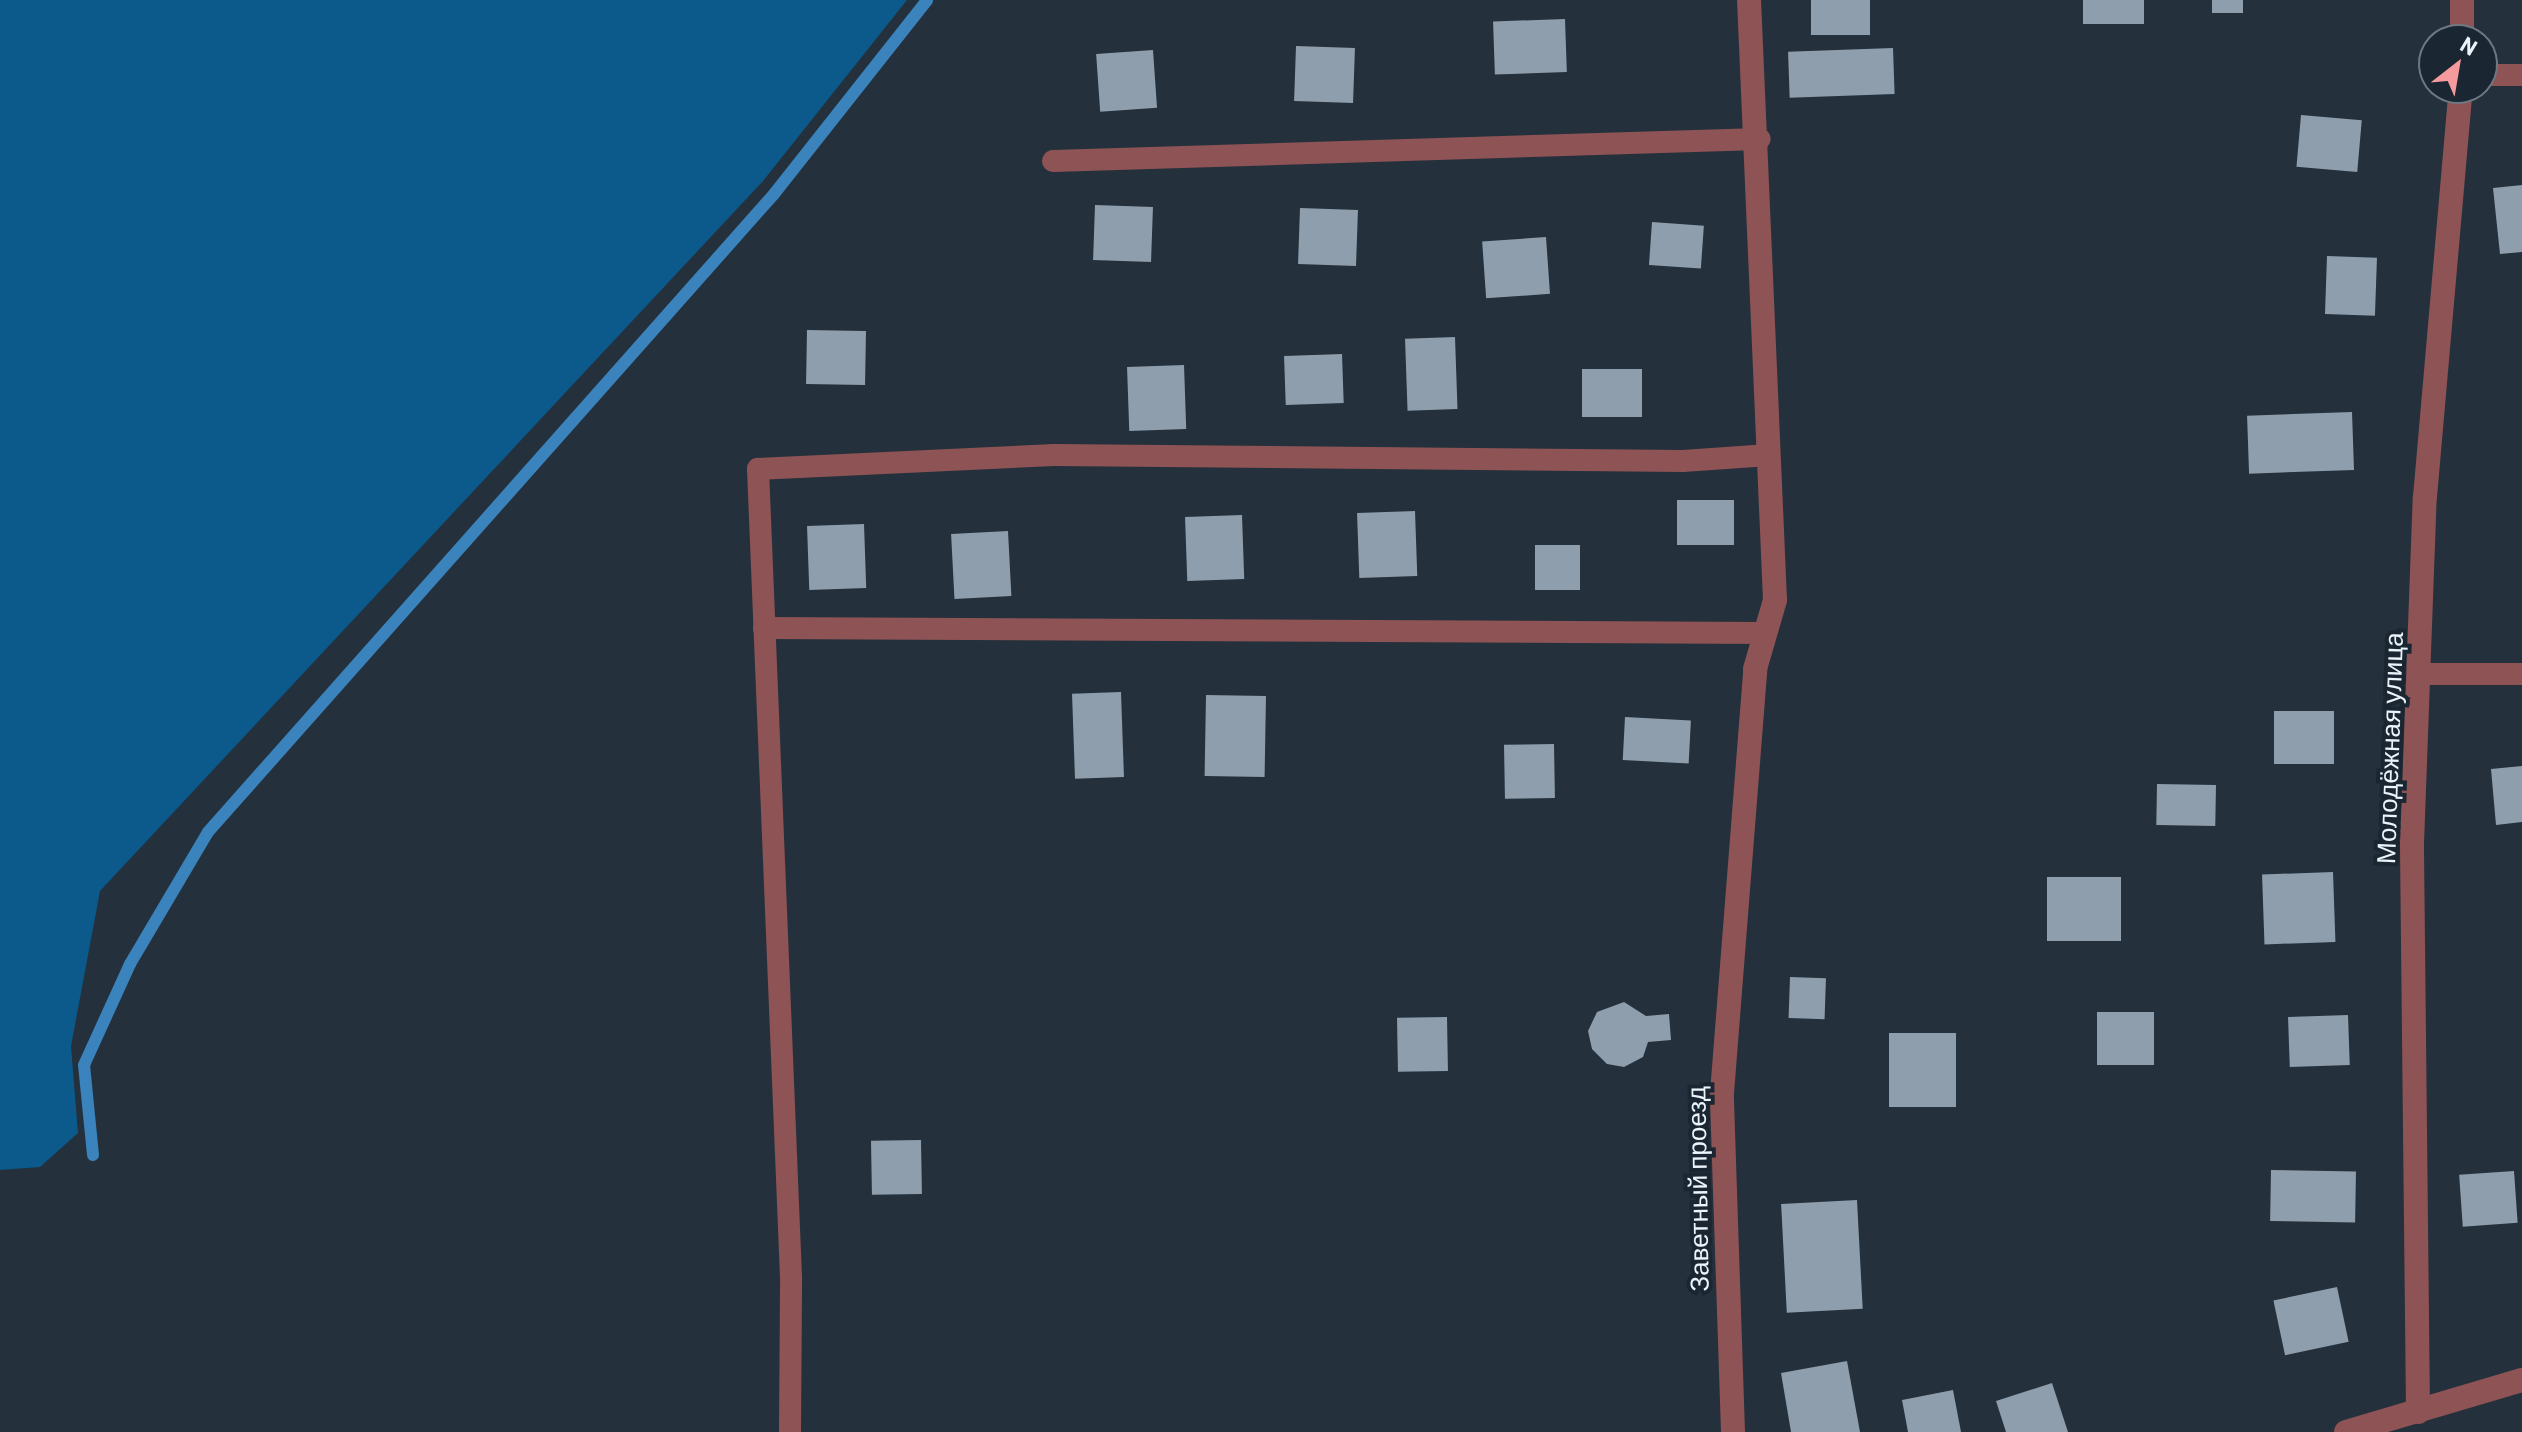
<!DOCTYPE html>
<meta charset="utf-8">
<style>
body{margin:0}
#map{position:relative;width:2522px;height:1432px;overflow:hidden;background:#24303b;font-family:Barlow,sans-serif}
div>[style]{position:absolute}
.green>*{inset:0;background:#0c598c}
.stream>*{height:12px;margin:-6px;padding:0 6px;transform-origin:6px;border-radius:6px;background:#3a83bc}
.building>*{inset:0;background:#8f9eac;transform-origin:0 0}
.lane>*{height:22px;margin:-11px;padding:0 11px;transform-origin:11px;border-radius:11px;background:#8d5355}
.street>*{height:24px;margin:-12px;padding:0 12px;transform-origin:12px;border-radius:12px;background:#8d5355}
span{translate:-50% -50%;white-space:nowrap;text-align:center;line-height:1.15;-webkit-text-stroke:8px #1a2631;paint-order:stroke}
.street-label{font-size:26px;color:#ebf3fb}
.north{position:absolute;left:2418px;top:24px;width:80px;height:80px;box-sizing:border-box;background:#1a2631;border:2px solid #6e7882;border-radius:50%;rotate:31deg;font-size:22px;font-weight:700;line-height:32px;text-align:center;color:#ebf3fb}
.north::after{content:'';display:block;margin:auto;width:28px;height:36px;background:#f59b9e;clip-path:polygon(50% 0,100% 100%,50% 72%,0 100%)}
</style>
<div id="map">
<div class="green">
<div style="clip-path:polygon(0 0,907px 0,763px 181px,100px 891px,71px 1046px,78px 1133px,40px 1167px,0 1170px)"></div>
</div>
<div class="stream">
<div style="left:93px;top:1155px;width:90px;rotate:-95.7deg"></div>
<div style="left:84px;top:1065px;width:111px;rotate:-65.5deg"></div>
<div style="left:130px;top:964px;width:153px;rotate:-59.4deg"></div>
<div style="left:208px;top:832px;width:853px;rotate:-48.42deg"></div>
<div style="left:774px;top:194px;width:247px;rotate:-51.7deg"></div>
</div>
<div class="building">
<div style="left:1811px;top:0;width:59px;height:35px"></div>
<div style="left:2083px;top:0;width:61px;height:24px"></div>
<div style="left:2212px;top:0;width:31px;height:13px"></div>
<div style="left:1565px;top:19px;width:53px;height:72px;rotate:88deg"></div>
<div style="left:1296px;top:46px;width:59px;height:55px;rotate:2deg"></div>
<div style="left:1893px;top:48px;width:46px;height:105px;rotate:88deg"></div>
<div style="left:1153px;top:50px;width:58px;height:57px;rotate:86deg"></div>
<div style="left:2301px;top:115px;width:61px;height:52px;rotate:5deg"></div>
<div style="clip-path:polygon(2522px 185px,2522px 252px,2500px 254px,2493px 188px)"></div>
<div style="left:1095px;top:205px;width:58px;height:55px;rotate:2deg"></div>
<div style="left:1300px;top:208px;width:58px;height:56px;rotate:2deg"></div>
<div style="left:1652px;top:222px;width:52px;height:43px;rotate:4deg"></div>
<div style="left:1546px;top:237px;width:57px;height:64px;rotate:86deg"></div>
<div style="left:2327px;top:256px;width:50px;height:58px;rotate:2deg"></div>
<div style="left:807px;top:330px;width:59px;height:54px;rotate:1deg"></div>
<div style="left:1455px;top:337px;width:72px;height:50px;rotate:88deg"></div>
<div style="left:1342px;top:354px;width:49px;height:58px;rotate:88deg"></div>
<div style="left:1184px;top:365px;width:64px;height:57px;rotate:88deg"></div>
<div style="left:1582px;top:369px;width:60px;height:48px"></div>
<div style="left:2352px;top:412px;width:58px;height:105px;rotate:88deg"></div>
<div style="left:1677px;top:500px;width:57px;height:45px"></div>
<div style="left:1415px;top:511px;width:65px;height:58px;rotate:88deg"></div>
<div style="left:1242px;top:515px;width:64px;height:57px;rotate:88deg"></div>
<div style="left:864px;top:524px;width:64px;height:57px;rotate:88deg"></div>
<div style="left:1008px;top:531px;width:65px;height:57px;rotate:87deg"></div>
<div style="left:1535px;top:545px;width:45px;height:45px"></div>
<div style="left:1121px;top:692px;width:85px;height:49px;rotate:88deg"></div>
<div style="left:1206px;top:695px;width:60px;height:81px;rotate:1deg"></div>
<div style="left:2274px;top:711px;width:60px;height:53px"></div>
<div style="left:1625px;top:717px;width:66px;height:43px;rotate:3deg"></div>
<div style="left:1554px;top:744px;width:54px;height:50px;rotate:89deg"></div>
<div style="clip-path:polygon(2522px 766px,2522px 822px,2496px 825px,2491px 769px)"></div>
<div style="left:2157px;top:784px;width:59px;height:41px;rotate:1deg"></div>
<div style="left:2333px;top:872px;width:70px;height:71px;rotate:88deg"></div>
<div style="left:2121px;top:877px;width:64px;height:74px;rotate:90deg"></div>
<div style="left:1790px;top:977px;width:36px;height:41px;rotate:2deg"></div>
<div style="clip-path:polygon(1624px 1002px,1646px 1016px,1669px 1014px,1671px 1040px,1648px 1042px,1643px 1057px,1624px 1067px,1607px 1064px,1592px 1049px,1588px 1031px,1597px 1012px)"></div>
<div style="left:2097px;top:1012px;width:57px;height:53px"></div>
<div style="left:2348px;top:1015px;width:50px;height:60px;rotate:88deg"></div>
<div style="left:1447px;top:1017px;width:54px;height:50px;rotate:89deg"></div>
<div style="left:1889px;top:1033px;width:67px;height:74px"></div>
<div style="left:921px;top:1140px;width:54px;height:50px;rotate:89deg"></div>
<div style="left:2271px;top:1170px;width:85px;height:51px;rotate:1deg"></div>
<div style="left:2514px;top:1171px;width:52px;height:55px;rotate:86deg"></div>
<div style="left:1857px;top:1200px;width:109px;height:76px;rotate:87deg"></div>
<div style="left:2337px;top:1287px;width:56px;height:65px;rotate:78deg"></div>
<div style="clip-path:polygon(1847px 1361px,1860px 1432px,1791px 1432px,1781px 1373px)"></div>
<div style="clip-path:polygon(2052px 1383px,2068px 1432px,2006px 1432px,1996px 1401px)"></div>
<div style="clip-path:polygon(1953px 1390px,1961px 1432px,1908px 1432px,1902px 1400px)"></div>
</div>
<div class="lane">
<div style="left:2482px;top:75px;width:40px"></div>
<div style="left:1053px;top:161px;width:707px;rotate:-1.78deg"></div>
<div style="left:764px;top:628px;width:1001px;rotate:0.29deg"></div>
<div style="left:2418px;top:674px;width:104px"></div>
<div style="left:790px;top:1432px;width:155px;rotate:-89.6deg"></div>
<div style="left:791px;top:1277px;width:809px;rotate:-92.34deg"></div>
<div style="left:758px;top:469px;width:296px;rotate:-2.7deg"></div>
<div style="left:1054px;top:455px;width:629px;rotate:0.55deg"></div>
<div style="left:1683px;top:461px;width:86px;rotate:-4deg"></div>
</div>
<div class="street">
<div style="left:2462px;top:40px;width:40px;rotate:-90deg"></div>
<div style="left:2418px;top:1412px;width:568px;rotate:-90.61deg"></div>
<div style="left:2412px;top:844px;width:347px;rotate:-87.9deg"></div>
<div style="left:2425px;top:497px;width:411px;rotate:-85deg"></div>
<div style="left:1733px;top:1432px;width:339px;rotate:-91.9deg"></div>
<div style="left:1722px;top:1093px;width:425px;rotate:-85.5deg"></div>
<div style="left:1755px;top:669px;width:72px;rotate:-73.8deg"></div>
<div style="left:1775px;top:600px;width:601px;rotate:-92.48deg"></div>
<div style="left:2346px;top:1432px;width:184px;rotate:-16.5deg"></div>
</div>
<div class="street-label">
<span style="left:2389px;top:748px;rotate:-88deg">Молодёжная улица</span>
<span style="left:1697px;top:1189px;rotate:-91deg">Заветный проезд</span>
</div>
<div class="north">N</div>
</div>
